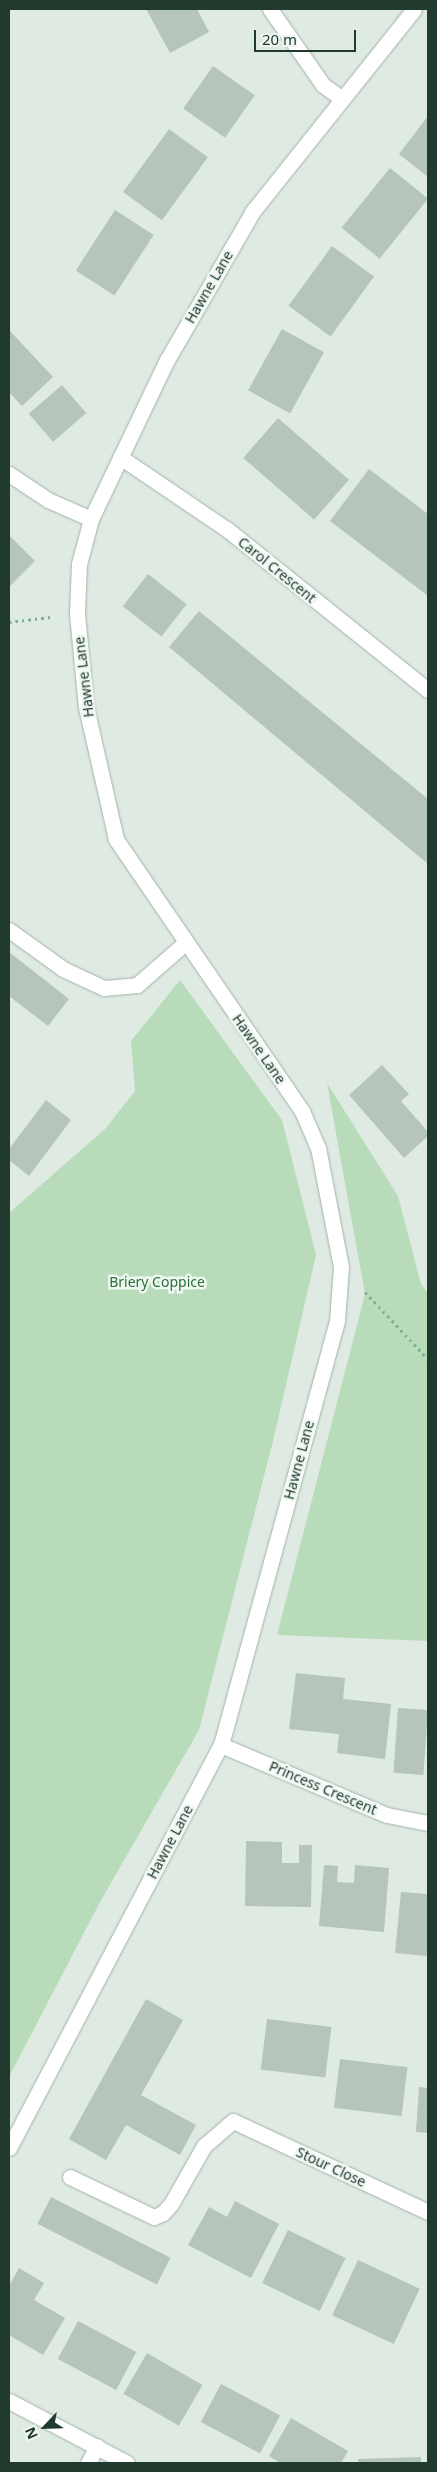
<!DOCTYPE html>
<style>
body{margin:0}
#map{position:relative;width:437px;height:2472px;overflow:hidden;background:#dfeae3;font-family:"Noto Sans",sans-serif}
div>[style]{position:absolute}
.green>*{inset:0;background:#b8dcba}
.building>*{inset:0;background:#b5c5bb;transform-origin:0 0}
.path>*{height:3px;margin-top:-1.5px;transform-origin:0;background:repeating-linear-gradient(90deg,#80ae96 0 2.5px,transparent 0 6.5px)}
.roads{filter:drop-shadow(0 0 1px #a2b2a9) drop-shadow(0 0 1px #a2b2a9)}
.lane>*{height:15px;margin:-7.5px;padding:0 7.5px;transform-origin:7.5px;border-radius:7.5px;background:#fff}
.street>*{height:15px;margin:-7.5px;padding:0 7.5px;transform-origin:7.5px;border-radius:7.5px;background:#fff}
.secondary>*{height:15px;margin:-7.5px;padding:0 7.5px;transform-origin:7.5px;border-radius:7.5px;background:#fff}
span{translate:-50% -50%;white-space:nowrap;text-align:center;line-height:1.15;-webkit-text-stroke:5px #eff7f2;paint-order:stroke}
.street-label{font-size:14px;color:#203a2e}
.park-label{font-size:14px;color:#2b7037}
.frame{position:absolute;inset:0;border:10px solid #203a2e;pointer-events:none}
.north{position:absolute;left:20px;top:2402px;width:50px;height:50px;-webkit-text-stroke:4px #eff7f2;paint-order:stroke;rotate:246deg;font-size:14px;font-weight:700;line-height:20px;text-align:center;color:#203a2e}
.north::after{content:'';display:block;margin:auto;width:18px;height:22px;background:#203a2e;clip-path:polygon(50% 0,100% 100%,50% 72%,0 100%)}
.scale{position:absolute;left:254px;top:30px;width:102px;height:22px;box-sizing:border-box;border:2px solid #203a2e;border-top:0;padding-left:6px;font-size:15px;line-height:18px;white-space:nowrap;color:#203a2e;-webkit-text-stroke:4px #eff7f2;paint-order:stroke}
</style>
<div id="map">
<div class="green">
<div style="clip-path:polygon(180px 980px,282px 1120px,316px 1255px,273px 1441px,199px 1730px,100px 1902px,9px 2077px,9px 1213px,105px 1129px,135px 1091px,131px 1041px)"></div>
<div style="clip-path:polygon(327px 1083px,398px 1196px,421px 1284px,428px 1293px,428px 1641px,277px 1635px,365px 1294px)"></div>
</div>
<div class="building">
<div style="clip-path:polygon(146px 9px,197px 9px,209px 32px,170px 53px)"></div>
<div style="left:213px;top:66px;width:51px;height:52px;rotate:35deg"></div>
<div style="clip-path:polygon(428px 116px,428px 177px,399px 154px)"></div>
<div style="left:169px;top:129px;width:48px;height:78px;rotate:36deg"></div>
<div style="left:390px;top:168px;width:49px;height:77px;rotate:39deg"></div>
<div style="left:115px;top:210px;width:46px;height:72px;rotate:33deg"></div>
<div style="left:332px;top:246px;width:52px;height:74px;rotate:36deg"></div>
<div style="left:282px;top:329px;width:48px;height:70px;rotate:29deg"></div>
<div style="clip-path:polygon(10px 331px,53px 377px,22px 406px,9px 392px)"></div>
<div style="left:62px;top:385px;width:37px;height:44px;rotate:49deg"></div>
<div style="left:278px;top:418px;width:94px;height:53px;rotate:41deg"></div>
<div style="clip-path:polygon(369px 469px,428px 514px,428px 596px,330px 521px)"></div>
<div style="clip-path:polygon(9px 535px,35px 561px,9px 587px)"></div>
<div style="left:148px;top:574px;width:49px;height:41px;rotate:38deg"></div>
<div style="clip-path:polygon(199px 611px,428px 799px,428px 864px,169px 647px)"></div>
<div style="clip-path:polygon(9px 952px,69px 999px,48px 1026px,9px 996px)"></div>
<div style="clip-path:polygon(382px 1065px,409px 1094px,401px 1101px,428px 1132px,428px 1136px,404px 1158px,349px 1095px)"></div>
<div style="clip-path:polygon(46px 1100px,71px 1120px,29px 1176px,9px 1160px,9px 1149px)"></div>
<div style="clip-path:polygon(296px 1673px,345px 1678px,343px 1699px,391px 1704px,385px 1759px,337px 1753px,339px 1734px,289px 1729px)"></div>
<div style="left:398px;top:1708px;width:30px;height:65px;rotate:4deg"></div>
<div style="clip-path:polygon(246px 1841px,282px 1842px,282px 1863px,299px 1863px,299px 1845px,312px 1845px,311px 1907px,245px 1906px)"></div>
<div style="clip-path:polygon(324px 1865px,338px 1866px,337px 1882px,354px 1883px,355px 1865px,389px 1868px,384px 1932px,319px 1926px)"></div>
<div style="clip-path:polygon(401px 1892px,428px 1894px,428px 1956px,395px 1953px)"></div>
<div style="clip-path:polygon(146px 1999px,183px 2020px,141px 2095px,196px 2125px,180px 2155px,126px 2125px,106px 2160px,69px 2139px)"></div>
<div style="left:267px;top:2019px;width:65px;height:51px;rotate:7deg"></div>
<div style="left:340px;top:2059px;width:68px;height:49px;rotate:7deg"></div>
<div style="clip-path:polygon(419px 2087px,428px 2088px,428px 2133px,416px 2132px)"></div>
<div style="left:51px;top:2197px;width:134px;height:30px;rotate:27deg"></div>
<div style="clip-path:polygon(235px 2201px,279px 2224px,251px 2278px,188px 2245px,209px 2207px,227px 2217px)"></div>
<div style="left:288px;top:2230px;width:64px;height:59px;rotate:26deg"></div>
<div style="left:358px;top:2260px;width:68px;height:61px;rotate:25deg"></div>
<div style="clip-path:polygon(19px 2268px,44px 2283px,34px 2300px,65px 2318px,43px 2355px,9px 2335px,9px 2286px)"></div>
<div style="left:78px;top:2321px;width:66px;height:43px;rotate:28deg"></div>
<div style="left:147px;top:2353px;width:64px;height:47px;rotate:30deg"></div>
<div style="left:221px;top:2384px;width:67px;height:43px;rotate:28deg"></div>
<div style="clip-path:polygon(291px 2418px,348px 2451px,341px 2463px,280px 2463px,269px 2456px)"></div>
<div style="clip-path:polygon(421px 2457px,421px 2463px,358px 2463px,358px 2459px)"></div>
</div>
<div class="path">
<div style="left:9px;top:622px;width:42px;rotate:-6.8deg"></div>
<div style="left:365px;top:1292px;width:92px;rotate:46.8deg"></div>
</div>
<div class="roads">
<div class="lane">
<div style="left:70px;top:2177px;width:93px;rotate:25.5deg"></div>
<div style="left:154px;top:2217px;width:10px;rotate:-24deg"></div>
<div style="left:163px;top:2213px;width:12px;rotate:-48deg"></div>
<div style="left:171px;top:2204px;width:67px;rotate:-60.4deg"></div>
<div style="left:204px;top:2146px;width:38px;rotate:-41deg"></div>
</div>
<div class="street">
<div style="left:270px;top:9px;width:93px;rotate:55.1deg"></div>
<div style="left:323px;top:85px;width:22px;rotate:36deg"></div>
<div style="left:120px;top:457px;width:130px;rotate:34.1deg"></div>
<div style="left:228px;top:530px;width:256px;rotate:38.7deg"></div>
<div style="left:9px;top:474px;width:47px;rotate:33.7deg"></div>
<div style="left:48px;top:500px;width:47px;rotate:23.8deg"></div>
<div style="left:221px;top:1745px;width:180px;rotate:22.9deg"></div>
<div style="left:387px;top:1815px;width:42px;rotate:11deg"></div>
<div style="left:233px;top:2121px;width:215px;rotate:25deg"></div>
<div style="left:9px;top:2148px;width:455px;rotate:-62.3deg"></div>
<div style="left:221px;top:1745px;width:440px;rotate:-74.7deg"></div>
<div style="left:337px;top:1321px;width:54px;rotate:-85.8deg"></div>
<div style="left:341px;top:1267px;width:121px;rotate:-100.9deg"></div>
<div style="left:318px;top:1148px;width:40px;rotate:-113.4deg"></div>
<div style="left:302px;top:1111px;width:330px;rotate:-124.4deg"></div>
<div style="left:116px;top:839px;width:135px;rotate:-102.8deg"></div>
<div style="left:86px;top:707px;width:94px;rotate:-95.5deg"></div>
<div style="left:77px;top:613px;width:49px;rotate:-87.7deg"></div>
<div style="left:79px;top:564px;width:47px;rotate:-75.1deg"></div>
<div style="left:91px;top:519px;width:176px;rotate:-64.5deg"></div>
<div style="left:167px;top:360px;width:172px;rotate:-60deg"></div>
<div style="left:253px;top:211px;width:258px;rotate:-51.4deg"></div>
<div style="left:9px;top:2401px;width:133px;rotate:27.7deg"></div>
<div style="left:88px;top:2463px;width:19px;rotate:-62deg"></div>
</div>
<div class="secondary">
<div style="left:9px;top:930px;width:67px;rotate:35.8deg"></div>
<div style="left:63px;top:969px;width:45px;rotate:24.9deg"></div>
<div style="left:104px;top:988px;width:33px;rotate:-5deg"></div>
<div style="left:137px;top:985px;width:64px;rotate:-41.2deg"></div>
</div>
</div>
<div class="street-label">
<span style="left:209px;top:287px;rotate:-60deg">Hawne Lane</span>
<span style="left:277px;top:570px;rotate:39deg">Carol Crescent</span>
<span style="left:84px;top:677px;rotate:-97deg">Hawne Lane</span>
<span style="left:259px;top:1049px;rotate:55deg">Hawne Lane</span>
<span style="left:299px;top:1460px;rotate:-75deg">Hawne Lane</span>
<span style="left:323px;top:1788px;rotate:23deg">Princess Crescent</span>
<span style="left:170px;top:1842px;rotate:-62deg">Hawne Lane</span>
<span style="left:331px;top:2167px;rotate:25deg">Stour Close</span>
</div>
<div class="park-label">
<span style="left:157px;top:1282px">Briery Coppice</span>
</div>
<div class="frame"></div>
<div class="north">N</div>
<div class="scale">20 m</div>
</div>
